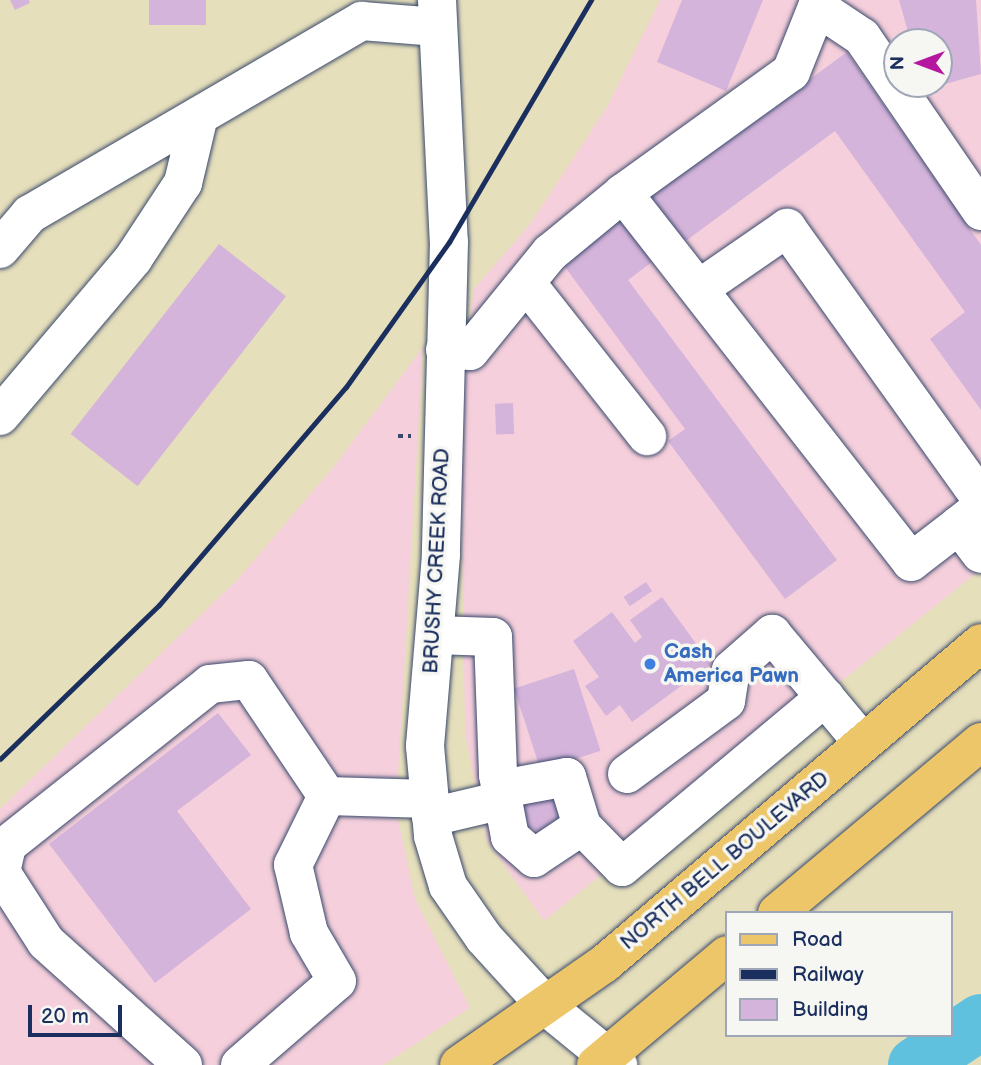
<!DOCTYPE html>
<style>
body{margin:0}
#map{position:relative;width:981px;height:1065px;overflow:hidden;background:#e6dfbb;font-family:"Balsamiq Sans",sans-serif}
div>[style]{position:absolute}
.built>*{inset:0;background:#f5cfdb}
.river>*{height:56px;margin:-28px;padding:0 28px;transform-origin:28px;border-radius:28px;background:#60c1df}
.building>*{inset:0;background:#d5b4db;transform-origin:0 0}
.path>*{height:4.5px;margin-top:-2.25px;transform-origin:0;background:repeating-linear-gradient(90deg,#39496c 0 5px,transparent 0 10px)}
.roads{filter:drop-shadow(0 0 2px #39496c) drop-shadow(0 0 2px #39496c)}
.minor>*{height:38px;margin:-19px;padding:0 19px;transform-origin:19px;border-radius:19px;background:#fff}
.major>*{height:38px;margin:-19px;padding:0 19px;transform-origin:19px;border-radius:19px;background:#ecc669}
.rail>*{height:5px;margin:-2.5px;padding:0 2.5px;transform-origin:2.5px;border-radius:2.5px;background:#1b2f5e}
.dots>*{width:19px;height:19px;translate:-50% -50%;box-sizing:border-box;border:4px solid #f6f6f2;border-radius:50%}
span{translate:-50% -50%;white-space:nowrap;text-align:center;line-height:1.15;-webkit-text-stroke:7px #f6f6f2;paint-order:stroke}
.street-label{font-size:21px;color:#1b2f5e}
.shop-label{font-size:21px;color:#366cbe;font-weight:700}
.left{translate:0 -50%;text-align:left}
.legend{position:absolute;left:725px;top:911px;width:228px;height:126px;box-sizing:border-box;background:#f6f6f2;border:2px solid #9ea6b7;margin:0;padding:9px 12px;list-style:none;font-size:21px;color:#1b2f5e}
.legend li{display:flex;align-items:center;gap:14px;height:35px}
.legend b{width:35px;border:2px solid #9ea6b7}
.north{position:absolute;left:883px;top:28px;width:70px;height:70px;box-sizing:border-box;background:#f6f6f2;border:2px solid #9ea6b7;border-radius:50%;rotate:270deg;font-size:19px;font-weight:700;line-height:28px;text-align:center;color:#1b2f5e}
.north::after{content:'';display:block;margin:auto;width:24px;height:32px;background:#b5179e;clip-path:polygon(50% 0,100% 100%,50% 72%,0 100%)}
.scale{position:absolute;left:28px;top:1005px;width:94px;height:32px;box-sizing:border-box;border:4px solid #1b2f5e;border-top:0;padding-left:9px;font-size:21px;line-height:24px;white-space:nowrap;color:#1b2f5e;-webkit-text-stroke:5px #f6f6f2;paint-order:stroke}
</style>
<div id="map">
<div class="built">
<div style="clip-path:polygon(evenodd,660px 0,981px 0,981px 569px,544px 921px,487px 841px,465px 733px,460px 401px,474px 289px,530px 224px,607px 107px,660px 0,897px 42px,939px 42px,939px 84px,897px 84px,897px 42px)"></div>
<div style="clip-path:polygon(423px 347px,396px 810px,415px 899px,470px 1008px,383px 1065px,0 1065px,0 809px,238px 579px,336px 464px)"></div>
</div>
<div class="river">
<div style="left:916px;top:1065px;width:78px;rotate:-33.5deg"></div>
</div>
<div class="building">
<div style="clip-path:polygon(10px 0,29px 0,30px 3px,15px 10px)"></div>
<div style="left:149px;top:0;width:57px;height:25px"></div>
<div style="clip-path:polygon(682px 0,763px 0,726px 91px,657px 62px)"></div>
<div style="clip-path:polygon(899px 0,976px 0,981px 74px,924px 90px,922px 84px,939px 84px,939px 42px,911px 42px)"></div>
<div style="clip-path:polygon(847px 52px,981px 245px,981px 410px,930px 339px,965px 312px,835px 131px,683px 243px,650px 197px)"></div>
<div style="clip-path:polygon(628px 213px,660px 256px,628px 280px,837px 560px,785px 599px,668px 441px,685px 429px,562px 263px)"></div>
<div style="left:219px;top:244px;width:85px;height:241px;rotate:38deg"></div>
<div style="left:513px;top:403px;width:31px;height:18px;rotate:88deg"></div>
<div style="left:646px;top:582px;width:11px;height:27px;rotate:56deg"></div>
<div style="clip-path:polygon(662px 597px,711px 664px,632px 722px,620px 705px,606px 716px,585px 686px,599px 677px,573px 641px,612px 612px,635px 643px,642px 637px,630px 620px)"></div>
<div style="left:574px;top:669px;width:86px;height:63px;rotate:72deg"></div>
<div style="clip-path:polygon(218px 713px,251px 755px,177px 811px,251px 909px,155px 983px,49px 844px)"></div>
<div style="left:532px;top:791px;width:34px;height:34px;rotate:24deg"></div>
</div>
<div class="path">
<div style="left:398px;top:436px;width:13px"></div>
</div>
<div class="roads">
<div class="minor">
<div style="left:437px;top:0;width:242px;rotate:87.2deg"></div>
<div style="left:449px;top:242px;width:313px;rotate:91.5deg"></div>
<div style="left:441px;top:555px;width:192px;rotate:94.8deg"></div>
<div style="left:425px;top:746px;width:90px;rotate:84.9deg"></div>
<div style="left:433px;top:836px;width:52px;rotate:73.3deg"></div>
<div style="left:448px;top:886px;width:63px;rotate:55.3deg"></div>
<div style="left:484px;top:938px;width:93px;rotate:47.6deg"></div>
<div style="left:547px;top:1007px;width:92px;rotate:39.2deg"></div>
<div style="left:623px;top:193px;width:207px;rotate:-35.8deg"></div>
<div style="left:791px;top:72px;width:70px;rotate:-68.2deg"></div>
<div style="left:817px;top:7px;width:54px;rotate:33.7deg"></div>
<div style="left:862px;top:37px;width:211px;rotate:55.6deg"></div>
<div style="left:0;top:249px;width:46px;rotate:-49.4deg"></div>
<div style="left:30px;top:214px;width:384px;rotate:-30.2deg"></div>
<div style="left:362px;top:21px;width:75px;rotate:4.6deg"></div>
<div style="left:527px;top:284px;width:194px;rotate:51.7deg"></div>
<div style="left:700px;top:288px;width:106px;rotate:-34.6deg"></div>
<div style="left:787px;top:228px;width:333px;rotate:54.4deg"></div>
<div style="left:445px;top:350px;width:25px;rotate:2deg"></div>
<div style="left:470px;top:351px;width:127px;rotate:-50.8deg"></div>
<div style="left:550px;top:253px;width:94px;rotate:-39.4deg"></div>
<div style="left:623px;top:193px;width:468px;rotate:52deg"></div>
<div style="left:911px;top:562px;width:61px;rotate:-37.6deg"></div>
<div style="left:0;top:416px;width:206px;rotate:-49.7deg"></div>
<div style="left:133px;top:259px;width:91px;rotate:-56.7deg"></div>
<div style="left:183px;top:183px;width:69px;rotate:-76.6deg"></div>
<div style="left:979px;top:509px;width:26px;rotate:141deg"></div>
<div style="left:959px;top:525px;width:36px;rotate:53deg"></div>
<div style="left:435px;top:635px;width:58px;rotate:2deg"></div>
<div style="left:493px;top:637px;width:138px;rotate:87.9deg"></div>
<div style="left:498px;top:775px;width:63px;rotate:79deg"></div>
<div style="left:510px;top:837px;width:32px;rotate:41deg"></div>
<div style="left:534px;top:858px;width:58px;rotate:-33.7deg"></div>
<div style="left:627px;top:774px;width:123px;rotate:-36.4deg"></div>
<div style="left:726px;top:701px;width:31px;rotate:-81deg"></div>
<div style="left:731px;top:670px;width:55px;rotate:-41.3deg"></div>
<div style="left:772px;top:634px;width:142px;rotate:50.1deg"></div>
<div style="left:502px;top:789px;width:66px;rotate:-10.5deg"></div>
<div style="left:567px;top:777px;width:51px;rotate:73deg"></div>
<div style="left:582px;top:826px;width:57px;rotate:45.7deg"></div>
<div style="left:622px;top:867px;width:265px;rotate:-39.9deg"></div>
<div style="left:327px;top:796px;width:102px;rotate:1.7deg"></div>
<div style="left:431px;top:817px;width:74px;rotate:-13.3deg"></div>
<div style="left:183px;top:1065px;width:184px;rotate:-138.1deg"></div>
<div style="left:46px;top:942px;width:83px;rotate:-122.7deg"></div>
<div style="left:1px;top:872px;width:28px;rotate:-77deg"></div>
<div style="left:7px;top:845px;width:259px;rotate:-38.4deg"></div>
<div style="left:210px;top:684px;width:39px;rotate:-6deg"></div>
<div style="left:249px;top:680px;width:140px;rotate:56.1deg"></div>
<div style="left:240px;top:1065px;width:128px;rotate:-40.9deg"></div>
<div style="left:337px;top:981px;width:56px;rotate:-120.3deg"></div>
<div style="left:309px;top:933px;width:70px;rotate:-103.2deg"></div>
<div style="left:293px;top:865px;width:77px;rotate:-63.8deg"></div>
</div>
<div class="major">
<div style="left:777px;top:913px;width:266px;rotate:-40deg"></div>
<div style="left:459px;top:1065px;width:177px;rotate:-34.9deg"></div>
<div style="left:604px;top:964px;width:495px;rotate:-40.4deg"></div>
<div style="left:596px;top:1065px;width:171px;rotate:-40deg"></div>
</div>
</div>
<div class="rail">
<div style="left:0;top:759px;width:221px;rotate:-44.1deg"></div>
<div style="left:159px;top:605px;width:287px;rotate:-49.4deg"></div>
<div style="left:346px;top:387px;width:178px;rotate:-54.6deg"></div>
<div style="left:449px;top:242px;width:281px;rotate:-59.6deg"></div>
</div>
<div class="dots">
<div style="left:650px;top:664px;background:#3f7fe0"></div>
</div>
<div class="street-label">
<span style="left:437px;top:561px;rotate:-87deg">BRUSHY CREEK ROAD</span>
<span style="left:725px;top:861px;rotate:-40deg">NORTH BELL BOULEVARD</span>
</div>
<div class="shop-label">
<span class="left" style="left:664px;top:664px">Cash<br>America Pawn</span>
</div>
<ul class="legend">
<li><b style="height:9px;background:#ecc669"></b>Road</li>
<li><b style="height:9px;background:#1b2f5e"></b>Railway</li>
<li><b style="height:19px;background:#d5b4db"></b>Building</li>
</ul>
<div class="north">N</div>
<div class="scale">20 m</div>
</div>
